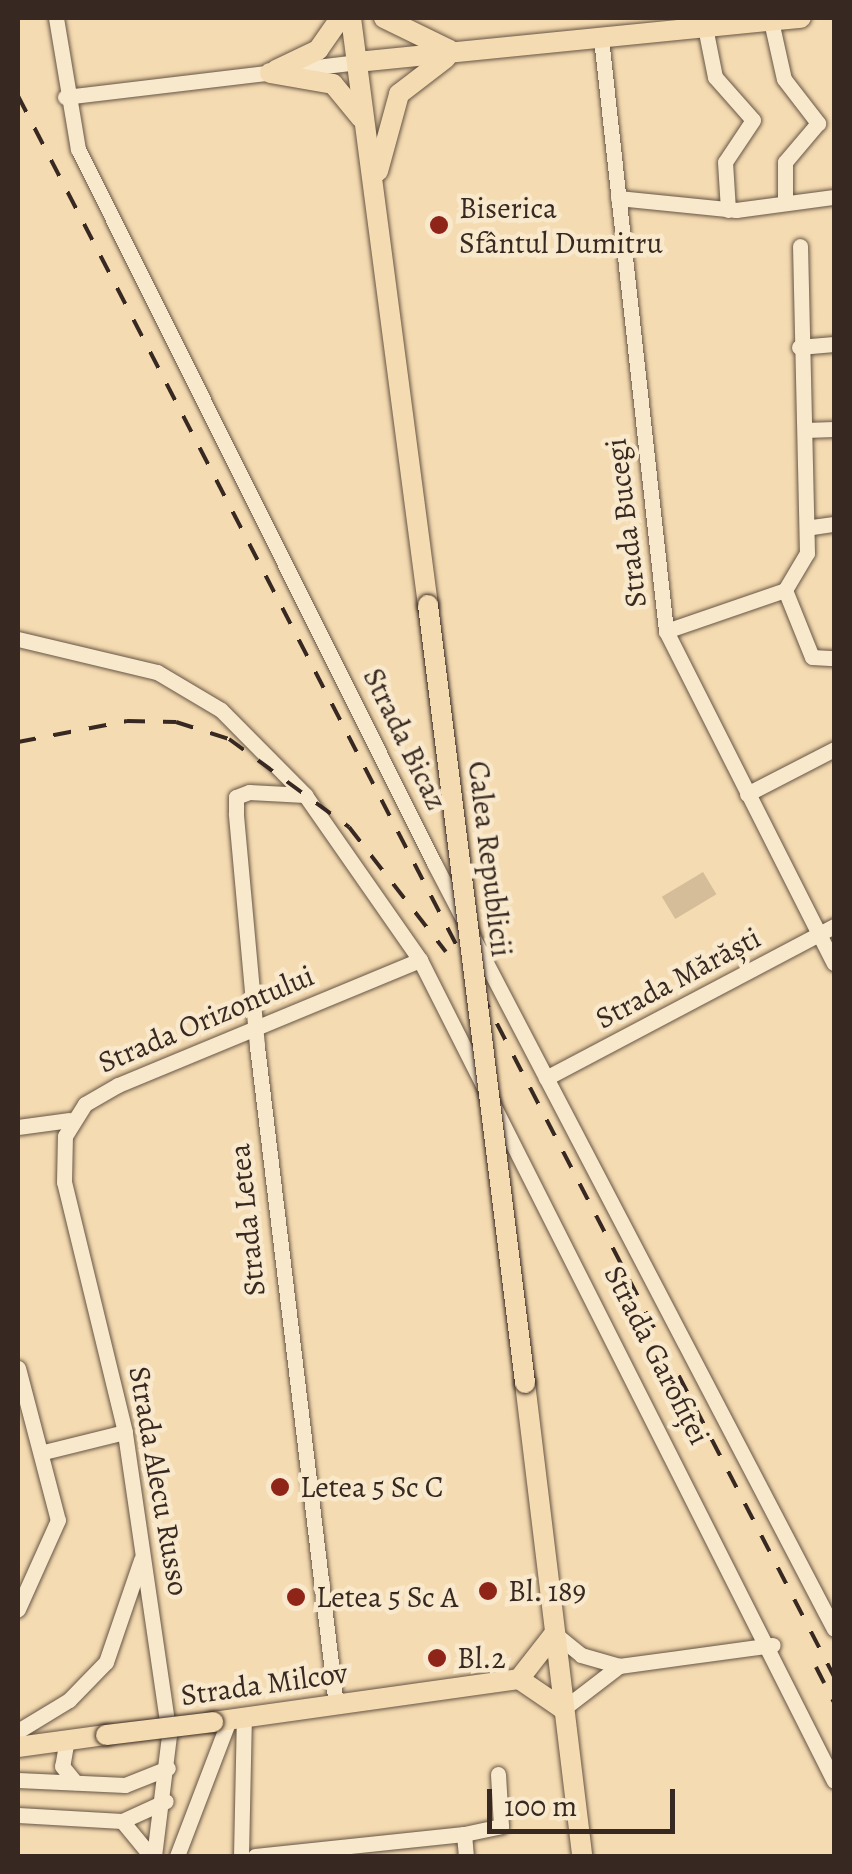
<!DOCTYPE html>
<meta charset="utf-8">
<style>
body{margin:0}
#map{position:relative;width:852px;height:1874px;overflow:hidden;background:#f5dbb1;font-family:Alegreya,serif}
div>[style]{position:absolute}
.green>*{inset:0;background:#d5bd99;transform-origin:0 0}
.roads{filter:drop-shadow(0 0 2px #665545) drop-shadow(0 0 2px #665545)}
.minor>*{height:15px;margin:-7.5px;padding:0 7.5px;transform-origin:7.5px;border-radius:7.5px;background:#f8e8cc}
.major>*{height:20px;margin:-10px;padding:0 10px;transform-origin:10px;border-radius:10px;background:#f5dbb1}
.rail>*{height:4px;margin-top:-2px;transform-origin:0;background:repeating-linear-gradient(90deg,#372821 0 18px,transparent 0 36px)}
.bridges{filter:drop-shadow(0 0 2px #372821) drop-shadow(0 0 2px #372821)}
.major-bridge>*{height:20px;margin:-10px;padding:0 10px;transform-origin:10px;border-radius:10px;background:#f5dbb1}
.dots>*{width:28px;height:28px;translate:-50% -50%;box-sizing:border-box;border:5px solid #f8e8cc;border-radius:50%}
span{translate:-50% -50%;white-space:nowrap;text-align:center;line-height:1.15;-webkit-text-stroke:9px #f8e8cc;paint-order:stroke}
.poi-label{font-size:30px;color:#372821}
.left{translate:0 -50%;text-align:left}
.street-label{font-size:30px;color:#372821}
.frame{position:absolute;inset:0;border:20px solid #372821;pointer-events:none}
.scale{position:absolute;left:487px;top:1789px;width:188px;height:45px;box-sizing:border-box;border:5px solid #372821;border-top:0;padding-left:12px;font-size:30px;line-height:35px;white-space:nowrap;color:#372821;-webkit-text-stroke:8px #f8e8cc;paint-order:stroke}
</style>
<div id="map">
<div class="green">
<div style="left:703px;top:872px;width:26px;height:48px;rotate:59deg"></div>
</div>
<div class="roads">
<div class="minor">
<div style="left:56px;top:18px;width:133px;rotate:80.5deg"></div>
<div style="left:78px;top:149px;width:798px;rotate:63.5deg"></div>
<div style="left:434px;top:863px;width:864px;rotate:62.43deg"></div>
<div style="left:771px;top:21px;width:59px;rotate:77.4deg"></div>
<div style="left:784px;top:79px;width:56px;rotate:52.3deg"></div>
<div style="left:818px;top:123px;width:51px;rotate:130.2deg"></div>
<div style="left:785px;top:162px;width:40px;rotate:90deg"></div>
<div style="left:705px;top:27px;width:51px;rotate:78.7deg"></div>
<div style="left:715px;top:77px;width:57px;rotate:48.5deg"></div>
<div style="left:753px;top:120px;width:50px;rotate:123.7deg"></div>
<div style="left:725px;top:162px;width:48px;rotate:86.4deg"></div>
<div style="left:601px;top:38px;width:597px;rotate:83.74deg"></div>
<div style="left:666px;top:631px;width:372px;rotate:63.2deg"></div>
<div style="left:65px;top:97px;width:294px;rotate:-6.8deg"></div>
<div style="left:618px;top:198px;width:119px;rotate:5.8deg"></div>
<div style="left:736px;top:210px;width:99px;rotate:-7.6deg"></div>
<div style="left:799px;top:347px;width:35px;rotate:-5deg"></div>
<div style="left:805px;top:430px;width:29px;rotate:-2deg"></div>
<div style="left:812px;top:527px;width:22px;rotate:-8deg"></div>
<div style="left:785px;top:590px;width:72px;rotate:68.1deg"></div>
<div style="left:812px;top:657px;width:22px;rotate:3deg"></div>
<div style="left:666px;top:631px;width:126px;rotate:-19deg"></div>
<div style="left:785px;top:590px;width:43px;rotate:-59.3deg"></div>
<div style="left:807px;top:553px;width:307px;rotate:-91.3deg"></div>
<div style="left:18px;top:639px;width:143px;rotate:13.4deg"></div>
<div style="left:157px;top:672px;width:74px;rotate:30.7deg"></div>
<div style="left:221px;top:710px;width:120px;rotate:45.3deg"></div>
<div style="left:747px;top:794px;width:98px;rotate:-27.3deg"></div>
<div style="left:546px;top:1078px;width:326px;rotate:-27.8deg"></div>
<div style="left:18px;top:1127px;width:52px;rotate:-7.7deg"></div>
<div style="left:18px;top:1368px;width:157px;rotate:75.3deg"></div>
<div style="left:58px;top:1520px;width:98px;rotate:114.2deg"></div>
<div style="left:44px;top:1452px;width:83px;rotate:-13.9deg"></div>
<div style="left:554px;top:1633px;width:35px;rotate:39deg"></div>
<div style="left:581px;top:1655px;width:40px;rotate:16deg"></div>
<div style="left:619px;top:1666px;width:155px;rotate:-7.8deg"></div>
<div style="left:336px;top:1705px;width:664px;rotate:-96.84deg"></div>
<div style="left:257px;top:1046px;width:234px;rotate:-95.2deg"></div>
<div style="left:236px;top:813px;width:16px;rotate:-90deg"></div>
<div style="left:236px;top:797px;width:14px;rotate:-21deg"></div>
<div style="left:249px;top:792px;width:56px;rotate:3.1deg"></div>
<div style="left:305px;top:795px;width:201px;rotate:55.1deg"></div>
<div style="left:420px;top:960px;width:919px;rotate:63.24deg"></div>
<div style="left:563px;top:1709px;width:71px;rotate:-37.5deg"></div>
<div style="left:18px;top:1731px;width:60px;rotate:-31.3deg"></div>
<div style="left:69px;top:1700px;width:53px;rotate:-45.8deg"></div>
<div style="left:106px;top:1662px;width:108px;rotate:-71.1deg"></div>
<div style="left:67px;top:1739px;width:27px;rotate:100deg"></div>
<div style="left:62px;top:1766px;width:21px;rotate:51deg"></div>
<div style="left:18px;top:1780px;width:107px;rotate:2.7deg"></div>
<div style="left:125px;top:1785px;width:46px;rotate:-21.6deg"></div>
<div style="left:18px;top:1815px;width:104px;rotate:3.3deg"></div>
<div style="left:122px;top:1821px;width:48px;rotate:-24.4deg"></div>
<div style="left:122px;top:1821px;width:45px;rotate:50.4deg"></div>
<div style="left:464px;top:1834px;width:38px;rotate:-12deg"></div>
<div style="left:501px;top:1826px;width:52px;rotate:-93.3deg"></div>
<div style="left:154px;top:1856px;width:122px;rotate:-82.9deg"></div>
<div style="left:169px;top:1735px;width:306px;rotate:-98.3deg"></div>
<div style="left:125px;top:1432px;width:257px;rotate:-103.7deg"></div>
<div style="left:64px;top:1182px;width:46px;rotate:-88.8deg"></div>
<div style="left:65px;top:1136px;width:38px;rotate:-58deg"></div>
<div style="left:85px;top:1104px;width:38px;rotate:-30deg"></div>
<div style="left:118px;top:1085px;width:327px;rotate:-22.5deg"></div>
<div style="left:177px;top:1856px;width:146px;rotate:-69.1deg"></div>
<div style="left:241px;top:1856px;width:138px;rotate:-88.8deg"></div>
<div style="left:255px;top:1856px;width:210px;rotate:-6deg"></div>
<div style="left:464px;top:1834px;width:22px;rotate:85deg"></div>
</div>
<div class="major">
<div style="left:351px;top:18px;width:592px;rotate:82.53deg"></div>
<div style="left:384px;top:18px;width:73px;rotate:25.9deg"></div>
<div style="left:357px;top:62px;width:446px;rotate:-5.7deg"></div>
<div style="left:276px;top:70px;width:47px;rotate:-25.5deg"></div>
<div style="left:318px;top:50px;width:39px;rotate:-55deg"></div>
<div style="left:270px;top:73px;width:64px;rotate:9.9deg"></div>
<div style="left:333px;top:84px;width:44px;rotate:50.5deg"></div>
<div style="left:378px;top:171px;width:80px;rotate:-74.7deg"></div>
<div style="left:399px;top:94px;width:59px;rotate:-37.5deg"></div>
<div style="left:525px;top:1383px;width:476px;rotate:83.1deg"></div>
<div style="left:519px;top:1679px;width:57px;rotate:-52.1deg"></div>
<div style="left:519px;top:1679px;width:53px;rotate:34.3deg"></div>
<div style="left:213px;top:1722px;width:309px;rotate:-8deg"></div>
<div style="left:18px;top:1747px;width:89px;rotate:-7.8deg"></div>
</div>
</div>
<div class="rail">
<div style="left:18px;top:96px;width:1778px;rotate:62.69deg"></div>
<div style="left:18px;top:742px;width:111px;rotate:-10.9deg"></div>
<div style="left:127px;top:721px;width:49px;rotate:1.2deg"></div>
<div style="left:176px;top:722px;width:56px;rotate:17.8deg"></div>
<div style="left:229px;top:739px;width:149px;rotate:36.3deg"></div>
<div style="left:349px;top:827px;width:158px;rotate:52.2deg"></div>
<div style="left:816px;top:1667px;width:39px;rotate:63deg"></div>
</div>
<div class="bridges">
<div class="major-bridge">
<div style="left:428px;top:605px;width:784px;rotate:82.89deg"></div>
<div style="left:106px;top:1735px;width:108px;rotate:-6.9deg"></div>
</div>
</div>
<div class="dots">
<div style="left:439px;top:225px;background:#8f2418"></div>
<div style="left:280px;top:1487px;background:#8f2418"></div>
<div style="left:488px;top:1591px;background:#8f2418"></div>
<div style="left:296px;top:1597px;background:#8f2418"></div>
<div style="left:437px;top:1658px;background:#8f2418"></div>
</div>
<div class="poi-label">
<span class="left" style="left:459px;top:225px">Biserica<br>Sfântul Dumitru</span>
<span class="left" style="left:300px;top:1487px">Letea 5 Sc C</span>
<span class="left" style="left:508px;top:1591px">Bl. 189</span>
<span class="left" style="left:316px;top:1597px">Letea 5 Sc A</span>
<span class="left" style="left:457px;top:1658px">Bl.2</span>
</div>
<div class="street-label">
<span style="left:626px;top:523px;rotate:-97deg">Strada Bucegi</span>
<span style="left:405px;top:739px;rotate:64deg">Strada Bicaz</span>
<span style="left:490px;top:859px;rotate:83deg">Calea Republicii</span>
<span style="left:678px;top:978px;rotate:-28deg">Strada Mărăști</span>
<span style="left:206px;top:1019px;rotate:-23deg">Strada Orizontului</span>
<span style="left:247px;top:1220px;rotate:-96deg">Strada Letea</span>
<span style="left:657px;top:1355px;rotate:63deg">Strada Garofiței</span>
<span style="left:159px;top:1481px;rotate:80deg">Strada Alecu Russo</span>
<span style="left:264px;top:1684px;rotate:-8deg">Strada Milcov</span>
</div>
<div class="frame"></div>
<div class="scale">100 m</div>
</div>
